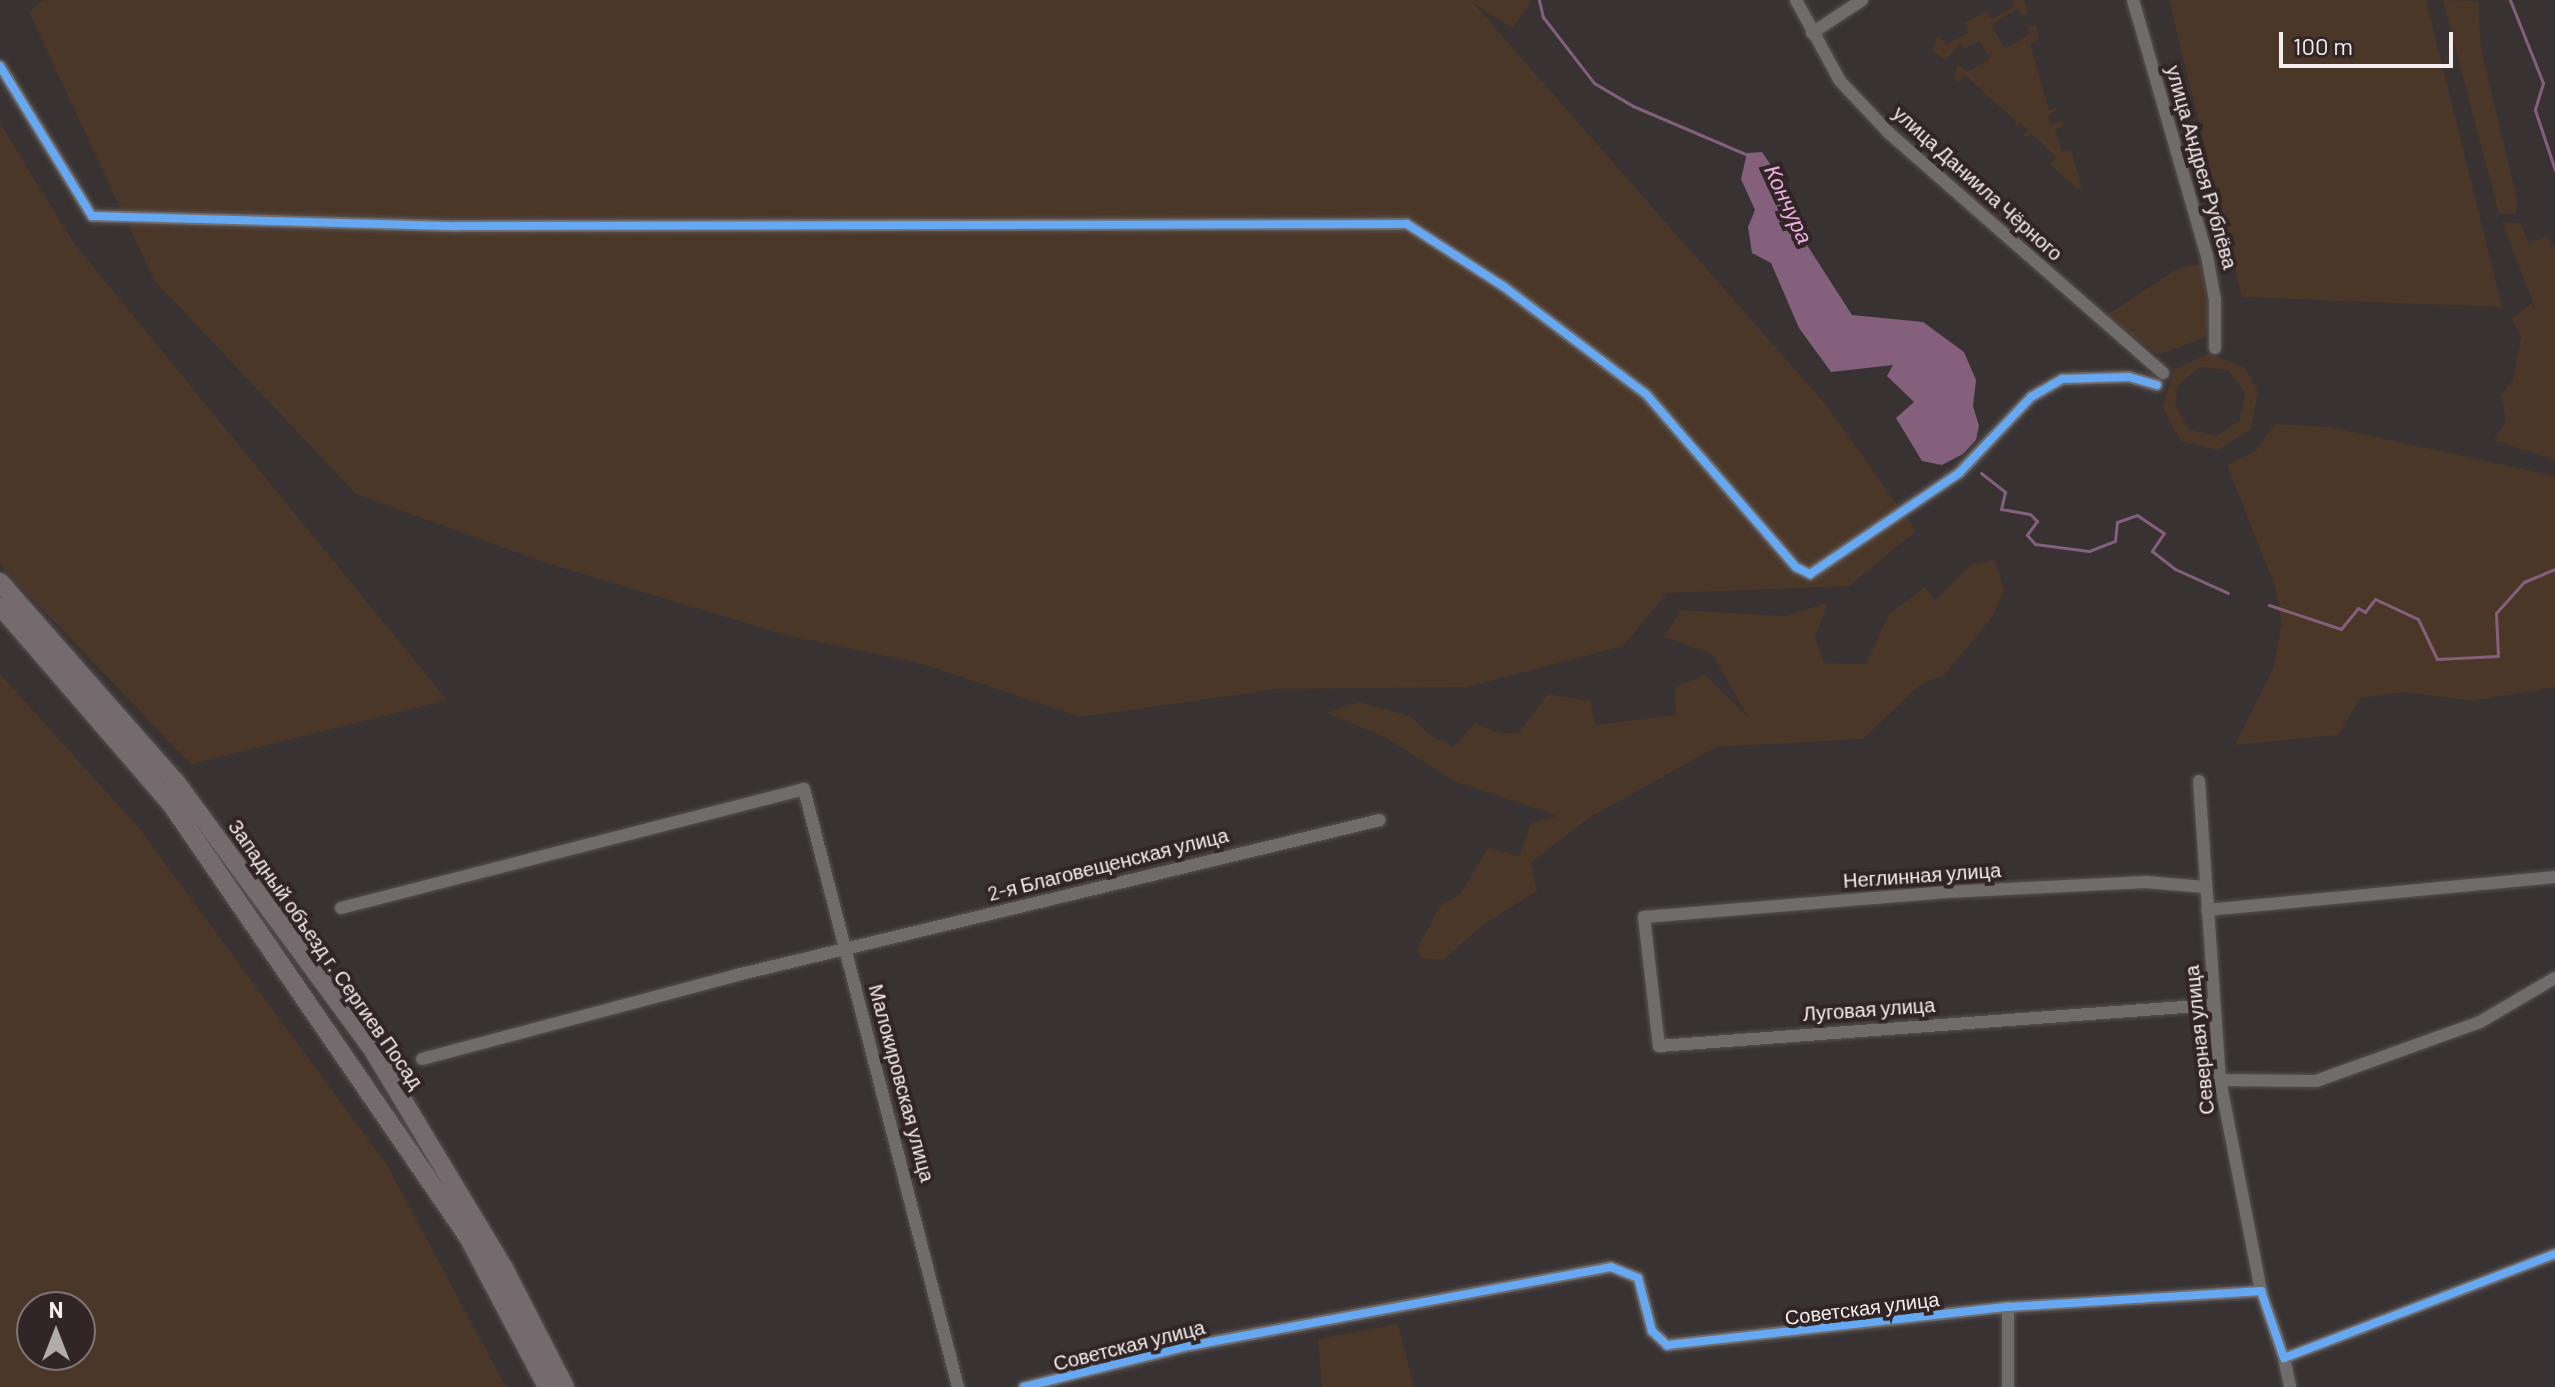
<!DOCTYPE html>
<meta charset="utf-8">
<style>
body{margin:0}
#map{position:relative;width:2555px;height:1387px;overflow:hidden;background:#383232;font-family:Barlow,sans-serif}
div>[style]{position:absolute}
.green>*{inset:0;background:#4b3728}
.water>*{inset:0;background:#84607d}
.stream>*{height:3px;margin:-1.5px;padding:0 1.5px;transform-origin:1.5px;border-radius:1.5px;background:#84607d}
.roads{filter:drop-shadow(0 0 2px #575151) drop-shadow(0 0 2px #575151)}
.street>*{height:12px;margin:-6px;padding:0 6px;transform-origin:6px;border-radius:6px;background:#706c6c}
.primary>*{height:18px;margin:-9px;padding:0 9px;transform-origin:9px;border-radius:9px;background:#746b6e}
.cycleway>*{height:8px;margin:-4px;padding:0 4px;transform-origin:4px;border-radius:4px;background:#66a8f1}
span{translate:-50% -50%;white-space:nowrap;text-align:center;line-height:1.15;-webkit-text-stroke:8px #312526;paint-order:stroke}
.street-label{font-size:20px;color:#f5eded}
.water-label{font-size:22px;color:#edafe1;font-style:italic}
.north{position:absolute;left:16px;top:1291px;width:80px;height:80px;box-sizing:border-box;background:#312526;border:2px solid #7f7576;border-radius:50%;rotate:0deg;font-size:22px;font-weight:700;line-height:32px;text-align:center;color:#f5eded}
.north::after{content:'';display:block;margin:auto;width:28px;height:36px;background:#b3acac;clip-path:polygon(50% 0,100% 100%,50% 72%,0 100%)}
.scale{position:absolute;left:2279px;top:32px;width:174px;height:36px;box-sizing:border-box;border:4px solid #f5eded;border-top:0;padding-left:10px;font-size:24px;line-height:28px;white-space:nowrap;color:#f5eded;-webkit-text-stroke:6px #312526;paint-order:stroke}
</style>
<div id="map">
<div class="green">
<div style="clip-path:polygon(43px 0,1532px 0,1513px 28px,1473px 3px,1826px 405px,1916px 531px,1849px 586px,1667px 593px,1623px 646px,1467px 687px,1278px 689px,1080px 717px,923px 664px,782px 634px,540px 561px,356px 494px,154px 280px,29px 12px)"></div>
<div style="clip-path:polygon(2012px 0,2024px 0,2028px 13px,2022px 16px,2018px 9px,1991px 25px,2005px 49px,2030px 34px,2027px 27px,2036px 25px,2039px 40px,2030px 44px,2049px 110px,2059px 108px,2048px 116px,2051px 124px,2062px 121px,2064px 126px,2055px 129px,2062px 152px,2071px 150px,2082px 187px,2078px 190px,2050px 164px,2056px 157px,2032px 134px,2022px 138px,2028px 129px,2020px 123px,2013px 132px,2017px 122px,1965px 75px,1958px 82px,1953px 78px,1958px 64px,1968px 72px,1990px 59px,1979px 41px,1964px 49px,1960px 44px,1946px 60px,1932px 51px,1936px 39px,1940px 37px,1946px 45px,1969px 32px,1965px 23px,1986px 11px,1991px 19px,2015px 6px)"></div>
<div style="clip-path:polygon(2169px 0,2426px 0,2502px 307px,2242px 297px)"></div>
<div style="clip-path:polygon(2443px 0,2478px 1px,2481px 48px,2518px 204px,2515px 214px,2499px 214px)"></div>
<div style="clip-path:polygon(0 123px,73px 242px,447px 700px,191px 764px,0 565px)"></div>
<div style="clip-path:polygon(2502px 222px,2521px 223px,2528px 243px,2547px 236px,2555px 249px,2555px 460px,2494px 440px,2506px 421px,2501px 395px,2513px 380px,2521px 337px,2512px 318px,2531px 304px,2535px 308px)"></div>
<div style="clip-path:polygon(2197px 264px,2203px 267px,2211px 323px,2202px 339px,2157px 355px,2107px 315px,2177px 269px)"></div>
<div style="clip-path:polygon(evenodd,2209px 353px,2245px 368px,2258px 391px,2251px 429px,2218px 450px,2181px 441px,2162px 407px,2174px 370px,2209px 353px,2200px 367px,2228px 370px,2245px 393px,2240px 420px,2216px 436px,2189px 429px,2175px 404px,2178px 385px,2200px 367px)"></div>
<div style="clip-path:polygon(2274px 424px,2330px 427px,2555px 476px,2555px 687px,2472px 701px,2407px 692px,2360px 698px,2338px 735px,2235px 745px,2273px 669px,2282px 625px,2276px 589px,2227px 465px,2255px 452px)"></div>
<div style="clip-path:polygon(1995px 560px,2004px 590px,1993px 616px,1944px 675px,1919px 685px,1863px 739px,1716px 747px,1589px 818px,1531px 862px,1537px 891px,1484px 924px,1443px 960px,1421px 958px,1417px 949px,1441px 905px,1460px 894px,1488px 848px,1519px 856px,1531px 823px,1559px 816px,1454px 781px,1385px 737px,1327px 713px,1358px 702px,1410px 716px,1430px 735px,1454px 747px,1475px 723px,1501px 734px,1519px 732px,1548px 694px,1590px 701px,1596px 725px,1676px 715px,1675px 687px,1705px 675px,1749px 718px,1712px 654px,1664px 637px,1681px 610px,1784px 616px,1828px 603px,1815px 637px,1824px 663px,1866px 664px,1889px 614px,1925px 587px,1935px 601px,1970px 565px)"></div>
<div style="clip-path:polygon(evenodd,0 674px,139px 828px,387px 1165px,506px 1387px,0 1387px,0 674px,32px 1307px,80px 1307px,80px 1355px,32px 1355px,32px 1307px)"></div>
<div style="clip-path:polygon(1398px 1324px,1414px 1387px,1322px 1387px,1318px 1339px)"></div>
</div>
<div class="water">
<div style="clip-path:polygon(1762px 152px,1774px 170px,1789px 217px,1852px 315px,1923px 322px,1964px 352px,1976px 380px,1973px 406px,1979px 426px,1976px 440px,1963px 454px,1942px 465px,1922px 461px,1896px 418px,1914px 402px,1887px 376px,1893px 365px,1831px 372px,1799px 328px,1771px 263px,1752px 253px,1748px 227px,1755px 210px,1741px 179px,1747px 153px)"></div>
</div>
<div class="stream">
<div style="left:1539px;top:0;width:17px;rotate:77deg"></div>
<div style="left:1543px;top:17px;width:83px;rotate:52.3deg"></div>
<div style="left:1594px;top:83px;width:45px;rotate:30.5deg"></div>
<div style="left:1633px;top:106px;width:125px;rotate:23.1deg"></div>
<div style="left:2510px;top:0;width:89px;rotate:68.3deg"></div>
<div style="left:2543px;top:83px;width:28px;rotate:107deg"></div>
<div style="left:2535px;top:110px;width:63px;rotate:71.6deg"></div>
<div style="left:1981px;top:473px;width:31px;rotate:38deg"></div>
<div style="left:2005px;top:492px;width:17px;rotate:103deg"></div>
<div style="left:2001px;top:509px;width:29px;rotate:10deg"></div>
<div style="left:2030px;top:514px;width:10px;rotate:45deg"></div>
<div style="left:2037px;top:521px;width:17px;rotate:126deg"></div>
<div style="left:2027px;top:535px;width:12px;rotate:48deg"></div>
<div style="left:2035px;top:544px;width:54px;rotate:7.4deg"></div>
<div style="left:2089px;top:551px;width:28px;rotate:-21deg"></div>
<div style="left:2115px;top:541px;width:19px;rotate:-84deg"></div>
<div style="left:2117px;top:522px;width:21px;rotate:-19deg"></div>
<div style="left:2137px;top:515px;width:32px;rotate:34deg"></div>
<div style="left:2164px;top:533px;width:22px;rotate:124deg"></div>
<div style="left:2152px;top:551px;width:29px;rotate:38deg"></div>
<div style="left:2175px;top:569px;width:58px;rotate:24.4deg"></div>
<div style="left:2269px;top:605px;width:76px;rotate:18.4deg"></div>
<div style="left:2341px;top:629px;width:27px;rotate:-51deg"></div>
<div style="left:2358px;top:608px;width:8px;rotate:30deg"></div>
<div style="left:2365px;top:612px;width:16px;rotate:-52deg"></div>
<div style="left:2375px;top:599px;width:47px;rotate:24.9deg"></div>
<div style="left:2418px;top:619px;width:44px;rotate:64.6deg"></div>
<div style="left:2437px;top:659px;width:61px;rotate:-2.8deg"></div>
<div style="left:2498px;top:656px;width:43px;rotate:-92.7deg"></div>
<div style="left:2496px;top:613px;width:42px;rotate:-47.9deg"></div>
<div style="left:2524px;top:582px;width:34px;rotate:-23deg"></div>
</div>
<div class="roads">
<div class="street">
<div style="left:1796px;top:0;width:92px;rotate:61.5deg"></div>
<div style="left:1840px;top:81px;width:73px;rotate:46.7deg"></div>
<div style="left:1890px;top:134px;width:363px;rotate:41.2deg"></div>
<div style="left:2133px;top:0;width:266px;rotate:73.9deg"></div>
<div style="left:2207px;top:256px;width:45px;rotate:79.7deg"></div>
<div style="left:2215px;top:300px;width:48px;rotate:90deg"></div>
<div style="left:1812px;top:33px;width:60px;rotate:-33.4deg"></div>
<div style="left:0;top:66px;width:176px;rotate:58.5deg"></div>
<div style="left:92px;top:216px;width:365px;rotate:1.6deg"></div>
<div style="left:457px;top:226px;width:950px;rotate:-0.12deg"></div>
<div style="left:1407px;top:224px;width:114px;rotate:32.9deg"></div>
<div style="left:1503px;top:286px;width:179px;rotate:37.1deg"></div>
<div style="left:1646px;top:394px;width:229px;rotate:49.1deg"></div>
<div style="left:1796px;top:567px;width:16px;rotate:27deg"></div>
<div style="left:1810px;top:574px;width:180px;rotate:-34.1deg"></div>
<div style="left:1959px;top:473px;width:105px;rotate:-46.5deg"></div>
<div style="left:2031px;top:397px;width:36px;rotate:-30deg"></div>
<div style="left:2062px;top:379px;width:67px;rotate:-1.7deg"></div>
<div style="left:2129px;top:377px;width:29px;rotate:16deg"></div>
<div style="left:2199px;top:781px;width:300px;rotate:86deg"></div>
<div style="left:2220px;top:1080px;width:215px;rotate:79deg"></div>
<div style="left:2204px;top:887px;width:58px;rotate:-175.1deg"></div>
<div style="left:2146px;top:882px;width:199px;rotate:177.1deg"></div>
<div style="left:1947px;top:892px;width:304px;rotate:175.3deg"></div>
<div style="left:1644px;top:917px;width:130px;rotate:83.4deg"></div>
<div style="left:1659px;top:1046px;width:554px;rotate:-4.25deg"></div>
<div style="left:341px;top:908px;width:478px;rotate:-14.4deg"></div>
<div style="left:804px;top:789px;width:618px;rotate:75.56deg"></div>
<div style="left:2207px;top:910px;width:350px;rotate:-5.4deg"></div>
<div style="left:422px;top:1059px;width:326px;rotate:-14.9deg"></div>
<div style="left:737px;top:975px;width:661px;rotate:-13.55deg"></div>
<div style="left:2220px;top:1080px;width:96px;rotate:0.6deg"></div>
<div style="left:2316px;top:1081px;width:174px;rotate:-19.8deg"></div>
<div style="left:2480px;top:1022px;width:87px;rotate:-30.4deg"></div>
<div style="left:2008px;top:1307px;width:80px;rotate:90deg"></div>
<div style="left:2284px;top:1358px;width:30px;rotate:78deg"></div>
<div style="left:1024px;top:1387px;width:170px;rotate:-14deg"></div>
<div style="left:1189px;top:1346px;width:429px;rotate:-10.6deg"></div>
<div style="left:1611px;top:1267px;width:29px;rotate:22deg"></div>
<div style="left:1638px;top:1278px;width:55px;rotate:75.2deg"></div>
<div style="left:1652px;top:1331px;width:21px;rotate:43deg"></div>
<div style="left:1667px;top:1345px;width:343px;rotate:-6.4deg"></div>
<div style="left:2008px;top:1307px;width:254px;rotate:-3.6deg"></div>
<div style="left:2261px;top:1291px;width:71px;rotate:71.1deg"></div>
<div style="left:2284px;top:1358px;width:290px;rotate:-21deg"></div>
</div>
<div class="primary">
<div style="left:0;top:582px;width:266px;rotate:48.7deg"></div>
<div style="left:176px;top:782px;width:335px;rotate:53.7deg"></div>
<div style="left:374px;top:1052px;width:257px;rotate:59deg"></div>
<div style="left:506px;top:1272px;width:129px;rotate:62.8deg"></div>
<div style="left:0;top:606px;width:262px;rotate:49.2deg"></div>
<div style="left:171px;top:804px;width:525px;rotate:55.55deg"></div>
<div style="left:468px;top:1237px;width:170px;rotate:62.2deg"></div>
</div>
</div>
<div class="cycleway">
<div style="left:0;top:66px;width:176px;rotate:58.5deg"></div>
<div style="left:92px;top:216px;width:365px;rotate:1.6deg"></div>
<div style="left:457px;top:226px;width:950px;rotate:-0.12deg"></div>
<div style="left:1407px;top:224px;width:114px;rotate:32.9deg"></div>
<div style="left:1503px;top:286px;width:179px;rotate:37.1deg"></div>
<div style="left:1646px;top:394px;width:229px;rotate:49.1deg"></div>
<div style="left:1796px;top:567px;width:16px;rotate:27deg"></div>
<div style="left:1810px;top:574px;width:180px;rotate:-34.1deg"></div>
<div style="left:1959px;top:473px;width:105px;rotate:-46.5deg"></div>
<div style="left:2031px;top:397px;width:36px;rotate:-30deg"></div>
<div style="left:2062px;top:379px;width:67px;rotate:-1.7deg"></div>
<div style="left:2129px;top:377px;width:29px;rotate:16deg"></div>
<div style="left:1024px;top:1387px;width:170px;rotate:-14deg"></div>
<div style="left:1189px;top:1346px;width:429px;rotate:-10.6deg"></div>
<div style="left:1611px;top:1267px;width:29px;rotate:22deg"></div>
<div style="left:1638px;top:1278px;width:55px;rotate:75.2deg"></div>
<div style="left:1652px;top:1331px;width:21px;rotate:43deg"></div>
<div style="left:1667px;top:1345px;width:343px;rotate:-6.4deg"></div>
<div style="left:2008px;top:1307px;width:254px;rotate:-3.6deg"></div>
<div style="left:2261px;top:1291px;width:71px;rotate:71.1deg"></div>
<div style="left:2284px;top:1358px;width:290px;rotate:-21deg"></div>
</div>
<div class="street-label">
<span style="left:2202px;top:167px;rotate:74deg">улица Андрея Рублёва</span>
<span style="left:1978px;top:183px;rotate:42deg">улица Даниила Чёрного</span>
<span style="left:1108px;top:864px;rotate:-14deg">2-я Благовещенская улица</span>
<span style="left:1922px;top:875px;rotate:-4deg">Неглинная улица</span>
<span style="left:326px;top:954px;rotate:55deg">Западный объезд г. Сергиев Посад</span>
<span style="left:1869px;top:1009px;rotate:-4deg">Луговая улица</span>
<span style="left:2199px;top:1040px;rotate:-96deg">Северная улица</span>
<span style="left:902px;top:1083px;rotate:75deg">Малокировская улица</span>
<span style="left:1862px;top:1308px;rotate:-7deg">Советская улица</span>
<span style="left:1129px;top:1345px;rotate:-14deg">Советская улица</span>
</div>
<div class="water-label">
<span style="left:1789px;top:204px;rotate:65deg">Кончура</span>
</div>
<div class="north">N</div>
<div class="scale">100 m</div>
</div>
